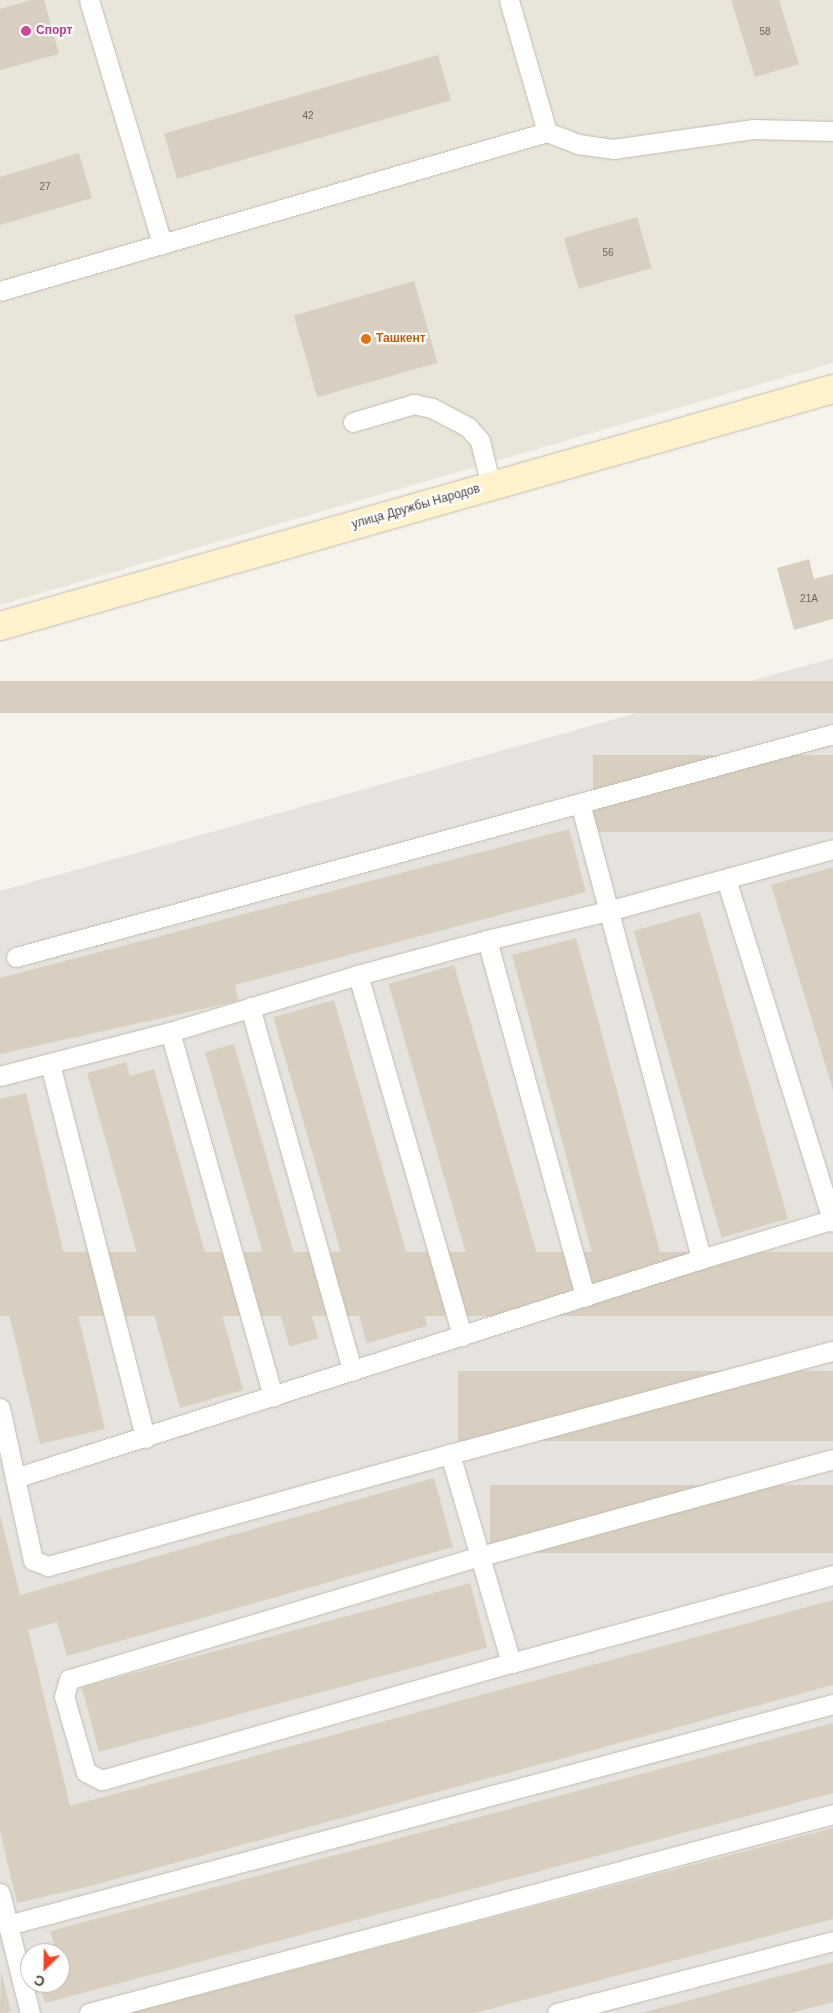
<!DOCTYPE html>
<meta charset="utf-8">
<style>
body{margin:0}
#map{position:relative;width:833px;height:2013px;overflow:hidden;background:#f6f3ec;font-family:Helvetica,sans-serif}
div>[style]{position:absolute}
.residential>*{inset:0;background:#eae5da}
.industrial>*{inset:0;background:#e6e2dd}
.building>*{inset:0;background:#d8cfc1;transform-origin:0 0}
.roads{filter:drop-shadow(0 0 1px #c2bbae) drop-shadow(0 0 1px #c2bbae)}
.lane>*{height:19px;margin:-9.5px;padding:0 9.5px;transform-origin:9.5px;border-radius:9.5px;background:#fff}
.secondary>*{height:28px;margin:-14px;padding:0 14px;transform-origin:14px;border-radius:14px;background:#fff3cd}
.dots>*{width:14px;height:14px;translate:-50% -50%;box-sizing:border-box;border:2px solid #fff;border-radius:50%}
span{translate:-50% -50%;white-space:nowrap;text-align:center;line-height:1.15;-webkit-text-stroke:4.5px #fff;paint-order:stroke}
.number-label{font-size:10px;color:#6e675b}
.number-label span{-webkit-text-stroke-width:0}
.hotel-label{font-size:12px;color:#b23c85;font-weight:700}
.left{translate:0 -50%;text-align:left}
.food-label{font-size:12px;color:#c56008;font-weight:700}
.street-label{font-size:12px;color:#4b4439}
.north{position:absolute;left:20px;top:1943px;width:50px;height:50px;box-sizing:border-box;background:#fff;border:1px solid #b7b4b0;border-radius:50%;rotate:203deg;font-size:14px;font-weight:700;line-height:20px;text-align:center;color:#4b4439}
.north::after{content:'';display:block;margin:auto;width:18px;height:22px;background:#fc3f1d;clip-path:polygon(50% 0,100% 100%,50% 72%,0 100%)}
</style>
<div id="map">
<div class="residential">
<div style="clip-path:polygon(0 0,833px 0,833px 363px,0 605px)"></div>
</div>
<div class="industrial">
<div style="clip-path:polygon(evenodd,833px 658px,833px 2013px,0 2013px,0 891px,833px 658px,30px 1953px,60px 1953px,60px 1983px,30px 1983px,30px 1953px)"></div>
</div>
<div class="building">
<div style="clip-path:polygon(31px 0,44px 0,59px 54px,0 70px,0 9px)"></div>
<div style="clip-path:polygon(731px 0,779px 0,799px 64px,755px 77px)"></div>
<div style="left:438px;top:55px;width:47px;height:285px;rotate:74deg"></div>
<div style="clip-path:polygon(79px 153px,92px 198px,0 225px,0 177px)"></div>
<div style="left:637px;top:217px;width:53px;height:76px;rotate:74deg"></div>
<div style="left:414px;top:281px;width:85px;height:125px;rotate:74deg"></div>
<div style="clip-path:polygon(809px 559px,814px 579px,833px 574px,833px 619px,794px 630px,777px 568px)"></div>
<div style="left:833px;top:681px;width:32px;height:865px;rotate:90deg"></div>
<div style="left:833px;top:755px;width:77px;height:240px;rotate:90deg"></div>
<div style="clip-path:polygon(569px 829px,586px 892px,235px 985px,238px 1001px,0 1054px,0 978px)"></div>
<div style="clip-path:polygon(833px 867px,833px 1090px,771px 885px)"></div>
<div style="left:700px;top:912px;width:319px;height:69px;rotate:74deg"></div>
<div style="left:576px;top:938px;width:328px;height:66px;rotate:75deg"></div>
<div style="left:454px;top:965px;width:337px;height:68px;rotate:74deg"></div>
<div style="left:334px;top:1000px;width:339px;height:63px;rotate:74deg"></div>
<div style="left:234px;top:1044px;width:306px;height:30px;rotate:74deg"></div>
<div style="clip-path:polygon(126px 1062px,130px 1076px,154px 1069px,243px 1390px,180px 1408px,87px 1073px)"></div>
<div style="clip-path:polygon(26px 1093px,105px 1429px,40px 1444px,0 1276px,0 1099px)"></div>
<div style="left:833px;top:1252px;width:64px;height:834px;rotate:90deg"></div>
<div style="left:833px;top:1371px;width:70px;height:375px;rotate:90deg"></div>
<div style="clip-path:polygon(434px 1478px,453px 1547px,67px 1656px,57px 1622px,28px 1630px,70px 1806px,833px 1600px,833px 1685px,90px 1886px,17px 1903px,0 1831px,0 1515px,20px 1595px)"></div>
<div style="left:833px;top:1485px;width:68px;height:343px;rotate:90deg"></div>
<div style="left:470px;top:1583px;width:67px;height:402px;rotate:75deg"></div>
<div style="clip-path:polygon(833px 1723px,833px 1793px,45px 2003px,40px 1983px,60px 1983px,60px 1953px,56px 1953px,50px 1931px)"></div>
<div style="clip-path:polygon(833px 1828px,833px 1919px,475px 2013px,130px 2013px)"></div>
<div style="clip-path:polygon(833px 1962px,833px 2002px,791px 2013px,641px 2013px)"></div>
<div style="clip-path:polygon(1px 1972px,11px 2011px,4px 2013px,0 2013px)"></div>
</div>
<div class="roads">
<div class="lane">
<div style="left:89px;top:0;width:255px;rotate:73.3deg"></div>
<div style="left:547px;top:132px;width:33px;rotate:21deg"></div>
<div style="left:578px;top:144px;width:35px;rotate:8deg"></div>
<div style="left:613px;top:149px;width:141px;rotate:-8.1deg"></div>
<div style="left:753px;top:129px;width:80px;rotate:1.4deg"></div>
<div style="left:0;top:291px;width:570px;rotate:-16.21deg"></div>
<div style="left:547px;top:132px;width:137px;rotate:-106.1deg"></div>
<div style="left:353px;top:422px;width:64px;rotate:-16.4deg"></div>
<div style="left:414px;top:404px;width:18px;rotate:13deg"></div>
<div style="left:432px;top:408px;width:41px;rotate:27.8deg"></div>
<div style="left:468px;top:427px;width:18px;rotate:49deg"></div>
<div style="left:480px;top:441px;width:46px;rotate:76.3deg"></div>
<div style="left:580px;top:803px;width:472px;rotate:75.1deg"></div>
<div style="left:726px;top:879px;width:359px;rotate:72.7deg"></div>
<div style="left:487px;top:940px;width:370px;rotate:74.6deg"></div>
<div style="left:16px;top:957px;width:847px;rotate:-15.27deg"></div>
<div style="left:358px;top:975px;width:376px;rotate:73.9deg"></div>
<div style="left:250px;top:1007px;width:378px;rotate:74.3deg"></div>
<div style="left:170px;top:1032px;width:379px;rotate:74.2deg"></div>
<div style="left:50px;top:1064px;width:386px;rotate:75.7deg"></div>
<div style="left:0;top:1076px;width:176px;rotate:-14.5deg"></div>
<div style="left:170px;top:1032px;width:196px;rotate:-16.9deg"></div>
<div style="left:358px;top:975px;width:134px;rotate:-15.2deg"></div>
<div style="left:487px;top:940px;width:124px;rotate:-13.5deg"></div>
<div style="left:608px;top:911px;width:233px;rotate:-15.4deg"></div>
<div style="left:0;top:1408px;width:156px;rotate:77.8deg"></div>
<div style="left:33px;top:1560px;width:16px;rotate:22deg"></div>
<div style="left:48px;top:1566px;width:417px;rotate:-15.6deg"></div>
<div style="left:450px;top:1454px;width:397px;rotate:-15.1deg"></div>
<div style="left:450px;top:1454px;width:218px;rotate:73.7deg"></div>
<div style="left:833px;top:1459px;width:366px;rotate:164.6deg"></div>
<div style="left:480px;top:1556px;width:429px;rotate:163.3deg"></div>
<div style="left:69px;top:1679px;width:18px;rotate:106deg"></div>
<div style="left:64px;top:1696px;width:79px;rotate:73.9deg"></div>
<div style="left:86px;top:1772px;width:18px;rotate:27deg"></div>
<div style="left:102px;top:1780px;width:425px;rotate:-16deg"></div>
<div style="left:511px;top:1663px;width:334px;rotate:-15.3deg"></div>
<div style="left:15px;top:1478px;width:720px;rotate:-17.71deg"></div>
<div style="left:701px;top:1259px;width:136px;rotate:-16.7deg"></div>
<div style="left:0;top:1893px;width:124px;rotate:76deg"></div>
<div style="left:8px;top:1925px;width:854px;rotate:-15deg"></div>
<div style="left:89px;top:2013px;width:770px;rotate:-14.97deg"></div>
<div style="left:557px;top:2013px;width:285px;rotate:-14.6deg"></div>
</div>
<div class="secondary">
<div style="left:0;top:626px;width:866px;rotate:-15.88deg"></div>
</div>
</div>
<div class="dots">
<div style="left:26px;top:31px;background:#d1479c"></div>
<div style="left:366px;top:339px;background:#e8710a"></div>
</div>
<div class="number-label">
<span style="left:765px;top:32px">58</span>
<span style="left:308px;top:116px">42</span>
<span style="left:45px;top:187px">27</span>
<span style="left:608px;top:253px">56</span>
<span style="left:809px;top:599px">21А</span>
</div>
<div class="hotel-label">
<span class="left" style="left:36px;top:31px">Спорт</span>
</div>
<div class="food-label">
<span class="left" style="left:376px;top:339px">Ташкент</span>
</div>
<div class="street-label">
<span style="left:416px;top:507px;rotate:-16deg">улица Дружбы Народов</span>
</div>
<div class="north">С</div>
</div>
